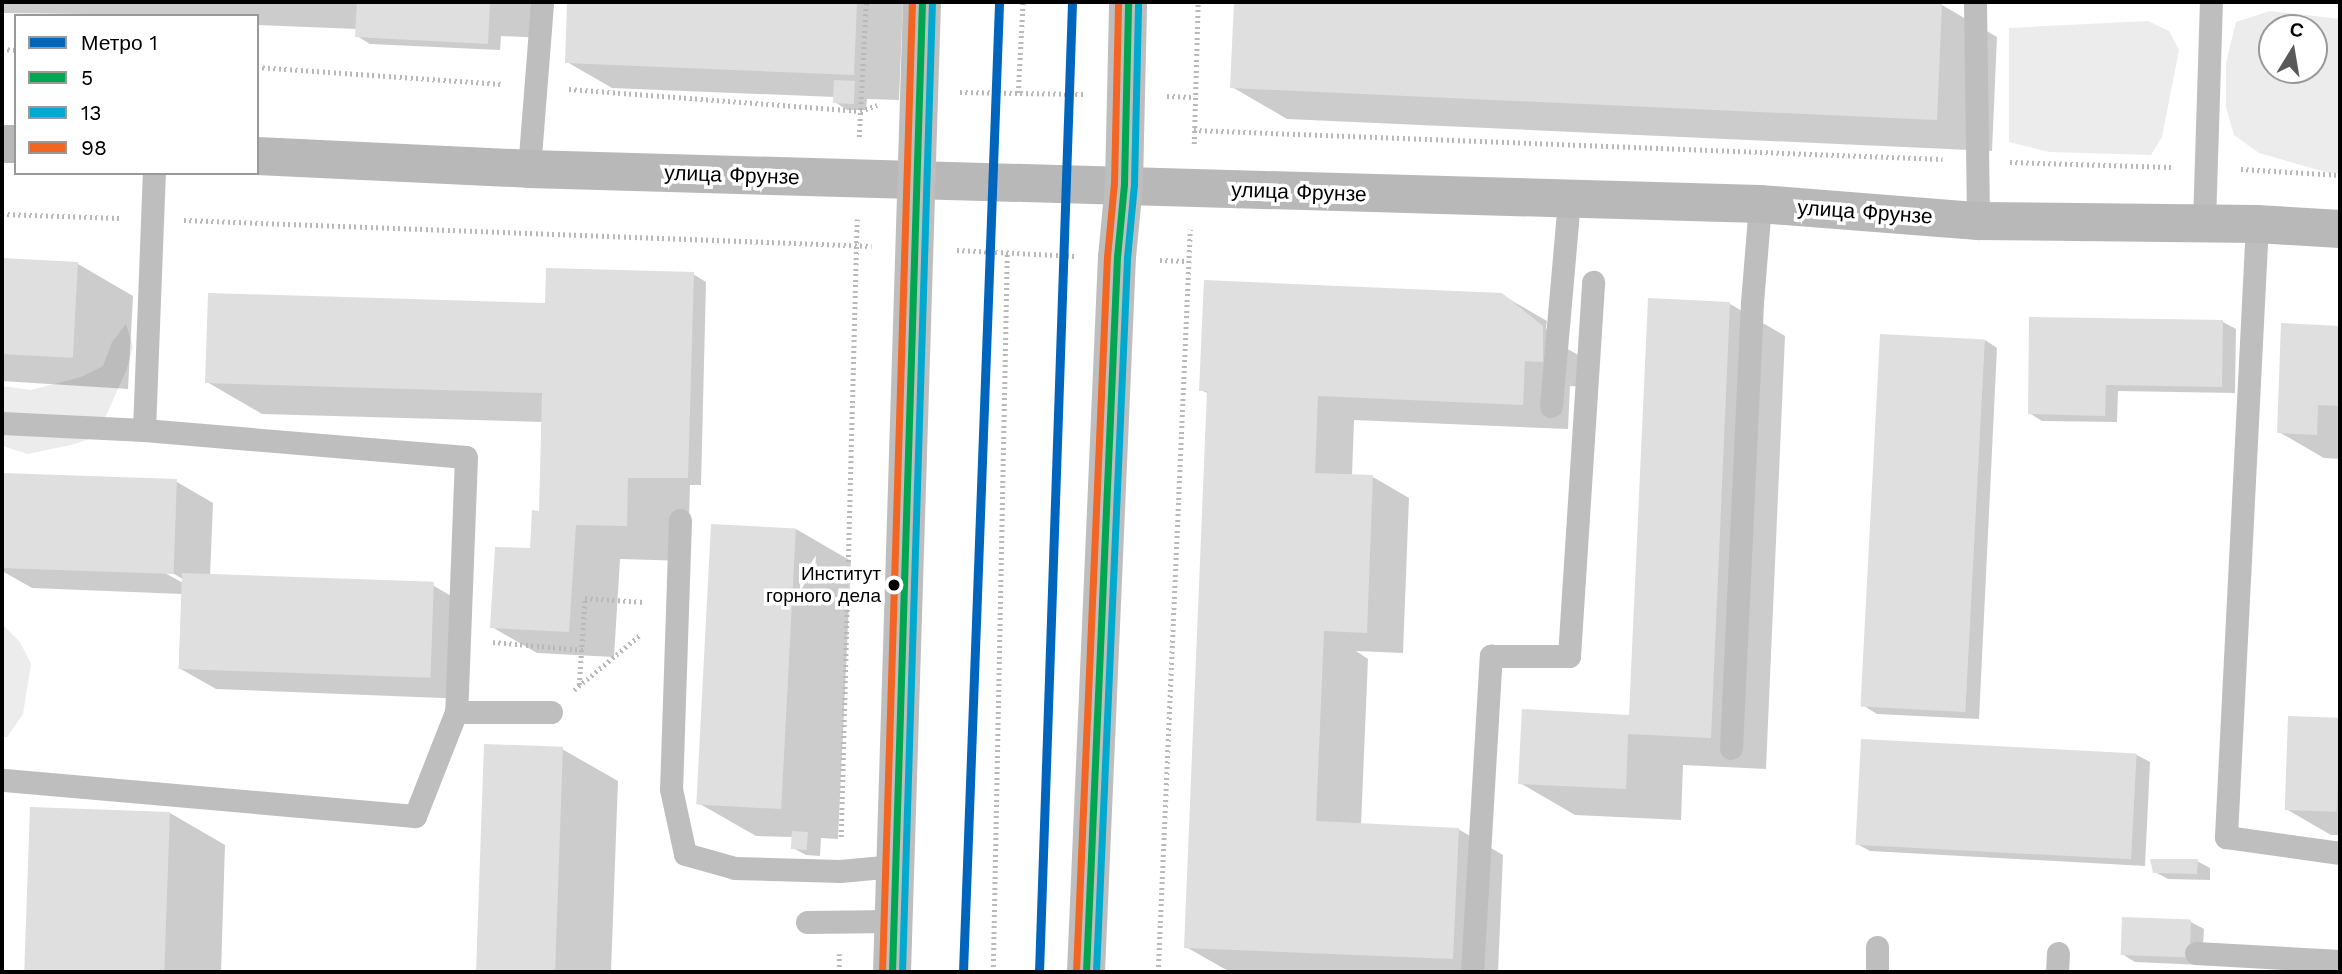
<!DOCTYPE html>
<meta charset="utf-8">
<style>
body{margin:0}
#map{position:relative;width:2342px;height:974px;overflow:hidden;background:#fff;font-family:"Work Sans",sans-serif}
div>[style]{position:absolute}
.green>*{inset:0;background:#ececec}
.shadow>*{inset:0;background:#0003}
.building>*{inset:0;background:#dfdfdf;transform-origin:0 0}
.path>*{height:4.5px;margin-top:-2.25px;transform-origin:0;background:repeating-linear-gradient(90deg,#b9b9b9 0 2px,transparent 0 5.5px)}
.service>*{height:23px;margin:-11.5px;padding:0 11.5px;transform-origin:11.5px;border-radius:11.5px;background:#bebebe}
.secondary>*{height:38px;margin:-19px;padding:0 19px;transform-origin:19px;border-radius:19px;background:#b8b8b8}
.primary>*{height:38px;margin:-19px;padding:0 19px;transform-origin:19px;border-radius:19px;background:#bebebe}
.bus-1>*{height:7px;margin:-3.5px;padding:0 3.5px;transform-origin:3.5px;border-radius:3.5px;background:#00a651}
.bus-2>*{height:7px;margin:-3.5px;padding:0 3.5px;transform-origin:3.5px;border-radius:3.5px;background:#00a9ce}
.bus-3>*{height:7px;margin:-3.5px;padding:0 3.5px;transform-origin:3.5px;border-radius:3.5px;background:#f26522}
.metro-1>*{height:9px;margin:-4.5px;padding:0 4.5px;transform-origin:4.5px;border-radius:4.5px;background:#0065bd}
.dots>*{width:19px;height:19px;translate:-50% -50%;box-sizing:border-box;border:4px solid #fff;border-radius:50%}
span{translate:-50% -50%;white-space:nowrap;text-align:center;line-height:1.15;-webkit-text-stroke:7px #fff;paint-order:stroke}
.bus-label{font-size:19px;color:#000}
.right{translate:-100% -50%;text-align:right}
.street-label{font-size:21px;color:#000}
.frame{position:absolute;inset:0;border:4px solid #000;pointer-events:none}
.legend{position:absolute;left:14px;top:14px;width:245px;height:161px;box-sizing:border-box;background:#fff;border:2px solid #999;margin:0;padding:9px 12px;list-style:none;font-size:21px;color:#000}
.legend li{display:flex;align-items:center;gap:14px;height:35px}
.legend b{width:35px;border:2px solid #999}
.north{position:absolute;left:2258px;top:14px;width:70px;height:70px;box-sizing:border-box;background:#fff;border:2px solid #999;border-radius:50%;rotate:11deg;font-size:19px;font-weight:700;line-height:28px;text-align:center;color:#000}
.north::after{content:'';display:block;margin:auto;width:24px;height:32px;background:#595959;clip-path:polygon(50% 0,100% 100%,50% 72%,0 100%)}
</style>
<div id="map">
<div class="green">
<div style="clip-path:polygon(evenodd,2270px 11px,2340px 19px,2340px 173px,2329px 173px,2259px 153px,2234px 135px,2226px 107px,2226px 63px,2236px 22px,2270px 11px,2272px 28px,2314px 28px,2314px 70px,2272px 70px,2272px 28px)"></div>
<div style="clip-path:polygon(2148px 21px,2169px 31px,2179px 50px,2162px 137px,2151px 155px,2049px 152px,2009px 142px,2009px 28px)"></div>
<div style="clip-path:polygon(126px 324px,133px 347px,126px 371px,97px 436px,75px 444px,28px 454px,2px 446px,2px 386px,31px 390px,81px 377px,103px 366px,112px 342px)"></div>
<div style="clip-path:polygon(2px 624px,20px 642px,31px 664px,23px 714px,7px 737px,2px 737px)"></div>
</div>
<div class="shadow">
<div style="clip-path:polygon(2px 2px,546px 2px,544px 38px,501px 36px,500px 50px,370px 44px,357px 36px,357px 29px,257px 25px,257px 16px,2px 13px)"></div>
<div style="clip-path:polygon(569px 2px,903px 2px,899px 100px,867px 99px,866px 110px,847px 110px,835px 102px,835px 97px,612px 88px,567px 62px)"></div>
<div style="clip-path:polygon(1235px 2px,1917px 2px,1917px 4px,1942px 5px,1997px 37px,1992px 151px,1287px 119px,1232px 87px)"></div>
<div style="clip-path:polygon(2275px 2px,2321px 2px,2321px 4px)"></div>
<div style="clip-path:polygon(2px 260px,78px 264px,133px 296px,128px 389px,2px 381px)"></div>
<div style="clip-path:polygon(693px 274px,706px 282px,701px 485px,690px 485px,688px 561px,620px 559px,614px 657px,537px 653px,492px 627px,532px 550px,541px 514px,543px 422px,262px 414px,207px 382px)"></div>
<div style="clip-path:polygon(1502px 295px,1547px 321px,1546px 328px,1557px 343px,1589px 361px,1588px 387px,1570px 386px,1568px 429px,1354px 420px,1352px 476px,1373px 477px,1409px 498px,1403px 653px,1356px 651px,1368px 659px,1361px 825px,1458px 829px,1503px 855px,1498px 972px,1230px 972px,1186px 947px,1209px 394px,1201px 390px)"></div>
<div style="clip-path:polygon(1730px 304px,1785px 336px,1766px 769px,1683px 765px,1681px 820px,1575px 815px,1520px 783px,1630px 717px)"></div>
<div style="clip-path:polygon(2031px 319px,2223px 322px,2236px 329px,2235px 393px,2118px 391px,2117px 422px,2042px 421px,2029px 413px)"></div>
<div style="clip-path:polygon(2283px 325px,2340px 327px,2340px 459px,2324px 458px,2279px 432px)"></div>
<div style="clip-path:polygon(1985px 340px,1997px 348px,1979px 719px,1877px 714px,1864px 706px)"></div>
<div style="clip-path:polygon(evenodd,2px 475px,177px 482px,213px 503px,210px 576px,434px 586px,470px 607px,467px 699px,216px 689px,179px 668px,182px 594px,32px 588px,2px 571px,2px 475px,167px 570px,183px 579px,183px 583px,165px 573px,167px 570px)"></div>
<div style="clip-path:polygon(796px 529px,851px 561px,838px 839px,821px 838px,820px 856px,806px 855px,793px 848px,793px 837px,756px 836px,700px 804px)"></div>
<div style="clip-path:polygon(2289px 718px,2340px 720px,2340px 835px,2331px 835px,2286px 809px)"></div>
<div style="clip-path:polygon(1862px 740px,2137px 755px,2150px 762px,2145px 866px,1870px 851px,1857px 844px)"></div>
<div style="clip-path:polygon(486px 746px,562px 749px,618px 781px,611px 972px,479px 972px)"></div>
<div style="clip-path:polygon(31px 809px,170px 813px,225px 845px,221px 972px,26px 972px)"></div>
<div style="clip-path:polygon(2197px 861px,2210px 868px,2210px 880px,2168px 879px,2155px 872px)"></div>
<div style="clip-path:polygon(2191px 922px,2204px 929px,2202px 965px,2135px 962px,2122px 954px)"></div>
</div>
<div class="building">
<div style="clip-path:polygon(357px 2px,490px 2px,488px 44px,355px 37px)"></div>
<div style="clip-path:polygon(567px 2px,857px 2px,854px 75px,565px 63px)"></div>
<div style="clip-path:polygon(1234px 2px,1942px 4px,1937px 120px,1230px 88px)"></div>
<div style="left:834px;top:80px;width:21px;height:23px;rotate:3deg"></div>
<div style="left:2px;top:258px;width:76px;height:96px;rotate:3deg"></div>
<div style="clip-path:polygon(546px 268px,694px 272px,688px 478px,628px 478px,627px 526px,576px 525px,569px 632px,490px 628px,495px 547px,530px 548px,532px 510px,539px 511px,542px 393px,205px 383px,208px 293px,545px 303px)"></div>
<div style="clip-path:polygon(1204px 280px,1502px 293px,1543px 326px,1543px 362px,1525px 361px,1523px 405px,1318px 396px,1315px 473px,1373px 475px,1367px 633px,1324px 631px,1316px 821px,1459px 828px,1453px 959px,1184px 948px,1207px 391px,1199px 391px)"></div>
<div style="clip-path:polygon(1648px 298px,1730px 302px,1711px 738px,1628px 734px,1626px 789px,1518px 784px,1522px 709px,1629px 715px)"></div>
<div style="clip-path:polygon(2029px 317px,2223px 320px,2222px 387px,2106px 385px,2105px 416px,2028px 414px)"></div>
<div style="clip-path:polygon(2281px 323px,2340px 326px,2340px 406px,2318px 405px,2317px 435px,2277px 433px)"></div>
<div style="left:1880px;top:334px;width:105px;height:373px;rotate:3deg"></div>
<div style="left:2px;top:473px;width:175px;height:95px;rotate:2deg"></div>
<div style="left:711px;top:524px;width:85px;height:281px;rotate:3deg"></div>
<div style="left:182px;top:573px;width:252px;height:96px;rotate:2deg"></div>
<div style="left:2288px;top:716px;width:52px;height:94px;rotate:2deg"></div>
<div style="left:1861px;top:739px;width:276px;height:106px;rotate:3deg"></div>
<div style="left:484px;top:744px;width:79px;height:228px;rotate:2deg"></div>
<div style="left:30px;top:807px;width:140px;height:165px;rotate:2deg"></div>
<div style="left:792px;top:831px;width:16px;height:18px;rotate:4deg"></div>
<div style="clip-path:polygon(2150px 859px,2198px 859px,2197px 874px,2153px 873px)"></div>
<div style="left:2122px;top:917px;width:69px;height:38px;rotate:2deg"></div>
</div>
<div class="path">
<div style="left:2px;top:49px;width:14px;rotate:4deg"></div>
<div style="left:257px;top:67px;width:245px;rotate:4deg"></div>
<div style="left:569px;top:89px;width:292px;rotate:4.3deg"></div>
<div style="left:860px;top:111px;width:18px;rotate:-19deg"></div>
<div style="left:960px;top:92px;width:125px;rotate:0.9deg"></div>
<div style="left:1018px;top:93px;width:91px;rotate:-86.9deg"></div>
<div style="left:1167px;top:96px;width:27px;rotate:2deg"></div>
<div style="left:1194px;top:130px;width:749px;rotate:2.22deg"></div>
<div style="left:859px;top:137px;width:135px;rotate:-87deg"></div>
<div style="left:1194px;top:144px;width:142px;rotate:-88.4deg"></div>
<div style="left:2010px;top:162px;width:162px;rotate:1.8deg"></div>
<div style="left:2241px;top:169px;width:99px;rotate:3.5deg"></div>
<div style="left:2px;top:214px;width:118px;rotate:1.9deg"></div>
<div style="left:184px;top:220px;width:688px;rotate:2.16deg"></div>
<div style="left:957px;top:250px;width:118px;rotate:2.9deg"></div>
<div style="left:1160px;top:260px;width:27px;rotate:2deg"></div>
<div style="left:493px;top:642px;width:90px;rotate:5.1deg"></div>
<div style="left:579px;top:685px;width:87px;rotate:-86.1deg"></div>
<div style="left:585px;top:598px;width:59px;rotate:3.9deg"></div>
<div style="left:574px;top:690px;width:86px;rotate:-39.8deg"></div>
<div style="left:841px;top:837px;width:618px;rotate:-88.52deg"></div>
<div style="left:839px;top:972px;width:18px;rotate:-90deg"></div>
<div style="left:993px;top:972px;width:719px;rotate:-88.88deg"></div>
<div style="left:1158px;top:972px;width:743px;rotate:-87.53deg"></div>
</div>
<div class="service">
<div style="left:1975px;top:2px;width:219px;rotate:89.2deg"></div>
<div style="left:529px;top:169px;width:168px;rotate:-85.5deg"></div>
<div style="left:2204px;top:223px;width:221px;rotate:-88.2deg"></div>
<div style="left:2257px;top:224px;width:614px;rotate:92.9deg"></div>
<div style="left:2226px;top:837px;width:115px;rotate:8deg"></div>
<div style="left:1551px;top:406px;width:207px;rotate:-85deg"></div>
<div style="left:2px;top:423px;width:142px;rotate:2.8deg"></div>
<div style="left:144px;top:430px;width:323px;rotate:4.8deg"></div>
<div style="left:466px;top:457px;width:255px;rotate:92.2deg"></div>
<div style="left:456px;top:712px;width:112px;rotate:111.5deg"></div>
<div style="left:415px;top:816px;width:415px;rotate:-175deg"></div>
<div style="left:144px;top:430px;width:257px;rotate:-87.8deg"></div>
<div style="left:680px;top:520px;width:269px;rotate:91.9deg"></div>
<div style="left:671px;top:789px;width:66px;rotate:77.8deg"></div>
<div style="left:685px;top:854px;width:52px;rotate:15.6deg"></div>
<div style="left:735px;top:868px;width:105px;rotate:1.6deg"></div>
<div style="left:840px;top:871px;width:54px;rotate:-5.3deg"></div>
<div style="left:456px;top:712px;width:95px"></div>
<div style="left:1731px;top:748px;width:446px;rotate:-87.3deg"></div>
<div style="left:1752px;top:302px;width:98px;rotate:-85.3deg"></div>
<div style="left:807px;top:922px;width:86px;rotate:-0.7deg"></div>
<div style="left:2196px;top:953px;width:144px;rotate:3.2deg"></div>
<div style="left:1472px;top:972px;width:317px;rotate:-86.6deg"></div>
<div style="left:1491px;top:656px;width:78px"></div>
<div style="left:1569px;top:656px;width:375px;rotate:-86.3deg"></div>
<div style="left:1877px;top:972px;width:25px;rotate:-90deg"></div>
<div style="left:2057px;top:972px;width:19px;rotate:-87deg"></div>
</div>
<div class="secondary">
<div style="left:2px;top:144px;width:14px"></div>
<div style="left:257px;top:156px;width:272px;rotate:2.7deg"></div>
<div style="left:529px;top:169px;width:1231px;rotate:1.63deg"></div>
<div style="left:1760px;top:204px;width:219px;rotate:4.5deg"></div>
<div style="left:1978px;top:221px;width:279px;rotate:0.6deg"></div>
<div style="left:2257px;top:224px;width:83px;rotate:3.4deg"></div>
</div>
<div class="primary">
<div style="left:892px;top:972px;width:970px;rotate:-88.23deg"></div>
<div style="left:1086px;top:972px;width:716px;rotate:-87.52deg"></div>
<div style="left:1117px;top:257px;width:73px;rotate:-84.5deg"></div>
<div style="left:1124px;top:184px;width:182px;rotate:-88.7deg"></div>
</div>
<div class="bus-1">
<div style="left:892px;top:972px;width:970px;rotate:-88.23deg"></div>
<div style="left:1086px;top:972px;width:716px;rotate:-87.52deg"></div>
<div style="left:1117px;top:257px;width:73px;rotate:-84.5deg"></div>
<div style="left:1124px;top:184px;width:182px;rotate:-88.7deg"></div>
</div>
<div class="bus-2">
<div style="left:902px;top:972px;width:970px;rotate:-88.23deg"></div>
<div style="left:1096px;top:972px;width:715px;rotate:-87.51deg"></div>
<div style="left:1127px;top:258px;width:74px;rotate:-84.6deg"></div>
<div style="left:1134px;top:184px;width:182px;rotate:-88.7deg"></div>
</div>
<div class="bus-3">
<div style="left:882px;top:972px;width:970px;rotate:-88.23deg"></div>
<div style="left:1076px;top:972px;width:716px;rotate:-87.52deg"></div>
<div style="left:1107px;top:257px;width:74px;rotate:-84.6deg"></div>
<div style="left:1114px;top:183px;width:181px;rotate:-88.7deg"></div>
</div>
<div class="metro-1">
<div style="left:963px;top:972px;width:971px;rotate:-87.87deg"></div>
<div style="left:1039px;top:972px;width:971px;rotate:-88.05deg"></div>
</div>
<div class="dots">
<div style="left:894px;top:585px;background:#000"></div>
</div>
<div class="bus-label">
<span class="right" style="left:881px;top:585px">Институт<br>горного дела</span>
</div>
<div class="street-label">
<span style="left:732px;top:175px;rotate:2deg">улица Фрунзе</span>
<span style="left:1299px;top:192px;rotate:2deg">улица Фрунзе</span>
<span style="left:1865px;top:212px;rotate:4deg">улица Фрунзе</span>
</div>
<div class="frame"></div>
<ul class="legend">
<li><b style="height:9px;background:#0065bd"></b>Метро 1</li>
<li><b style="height:9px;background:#00a651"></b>5</li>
<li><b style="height:9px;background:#00a9ce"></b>13</li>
<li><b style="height:9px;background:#f26522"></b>98</li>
</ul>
<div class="north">С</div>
</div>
